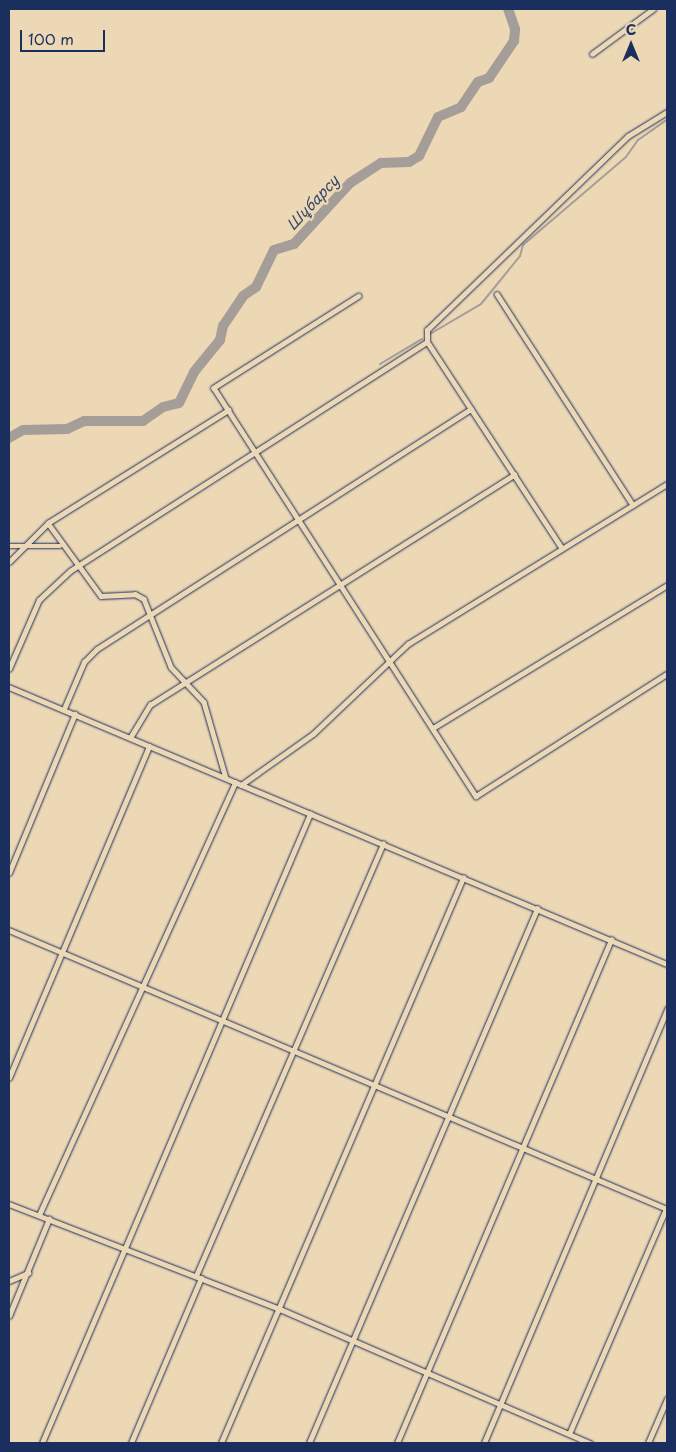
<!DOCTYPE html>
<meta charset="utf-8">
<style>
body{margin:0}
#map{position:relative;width:676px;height:1452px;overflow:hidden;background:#edd8b6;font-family:"Playpen Sans",sans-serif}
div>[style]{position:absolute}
.stream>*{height:2px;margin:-1px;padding:0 1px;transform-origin:1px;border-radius:1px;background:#a59e98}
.river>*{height:10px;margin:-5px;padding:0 5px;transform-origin:5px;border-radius:5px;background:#a59e98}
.roads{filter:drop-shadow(0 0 1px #1b2f5e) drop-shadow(0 0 1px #1b2f5e)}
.street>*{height:4.5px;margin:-2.25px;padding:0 2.25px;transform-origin:2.25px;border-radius:2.25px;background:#edd8b6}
span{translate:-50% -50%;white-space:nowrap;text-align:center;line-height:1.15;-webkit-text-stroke:4.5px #edd8b6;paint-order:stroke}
.water-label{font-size:15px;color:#37456a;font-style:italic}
.frame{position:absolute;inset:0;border:10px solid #1b2f5e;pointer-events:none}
.north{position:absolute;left:606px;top:20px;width:50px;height:50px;-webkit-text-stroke:4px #edd8b6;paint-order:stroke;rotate:0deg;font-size:14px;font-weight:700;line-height:20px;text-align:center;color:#1b2f5e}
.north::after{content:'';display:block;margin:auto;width:18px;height:22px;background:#1b2f5e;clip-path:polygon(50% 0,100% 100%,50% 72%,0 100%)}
.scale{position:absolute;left:20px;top:30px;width:85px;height:22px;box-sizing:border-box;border:2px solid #1b2f5e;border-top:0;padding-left:6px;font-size:15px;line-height:18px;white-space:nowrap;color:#1b2f5e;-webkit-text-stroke:4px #edd8b6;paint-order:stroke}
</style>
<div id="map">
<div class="stream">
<div style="left:430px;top:334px;width:59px;rotate:-30.5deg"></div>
<div style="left:481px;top:304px;width:62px;rotate:-50.9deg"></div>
<div style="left:520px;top:256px;width:11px;rotate:-75deg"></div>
<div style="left:523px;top:245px;width:135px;rotate:-40.5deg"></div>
<div style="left:626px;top:157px;width:21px;rotate:-55deg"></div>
<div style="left:638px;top:140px;width:35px;rotate:-35deg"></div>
<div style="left:380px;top:364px;width:49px;rotate:-30.8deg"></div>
</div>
<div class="river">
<div style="left:9px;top:438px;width:16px;rotate:-30deg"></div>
<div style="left:23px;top:430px;width:44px;rotate:-1.3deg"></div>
<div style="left:67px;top:429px;width:19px;rotate:-25deg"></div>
<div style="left:84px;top:421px;width:59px"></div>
<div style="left:143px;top:421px;width:24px;rotate:-35deg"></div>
<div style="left:163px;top:407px;width:16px;rotate:-14deg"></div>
<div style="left:179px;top:403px;width:34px;rotate:-64deg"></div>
<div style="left:194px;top:372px;width:41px;rotate:-50.9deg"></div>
<div style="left:220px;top:340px;width:14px;rotate:-78deg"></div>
<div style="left:223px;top:326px;width:36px;rotate:-56deg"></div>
<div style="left:243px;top:296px;width:16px;rotate:-35deg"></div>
<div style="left:256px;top:287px;width:41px;rotate:-64.1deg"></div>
<div style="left:274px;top:250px;width:21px;rotate:-17deg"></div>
<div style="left:294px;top:244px;width:83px;rotate:-47.4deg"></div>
<div style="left:350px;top:183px;width:37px;rotate:-33deg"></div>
<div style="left:381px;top:163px;width:28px;rotate:-2deg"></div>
<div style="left:409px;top:162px;width:12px;rotate:-31deg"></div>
<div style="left:419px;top:156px;width:43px;rotate:-64deg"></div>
<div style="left:438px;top:117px;width:25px;rotate:-23deg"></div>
<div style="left:461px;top:107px;width:30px;rotate:-56deg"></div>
<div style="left:478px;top:82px;width:12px;rotate:-20deg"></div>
<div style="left:489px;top:78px;width:45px;rotate:-56deg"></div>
<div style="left:514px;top:41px;width:12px;rotate:-85deg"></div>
<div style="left:515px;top:29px;width:21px;rotate:-109deg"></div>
</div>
<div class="roads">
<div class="street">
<div style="left:592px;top:54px;width:76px;rotate:-36.4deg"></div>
<div style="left:497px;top:294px;width:251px;rotate:57.2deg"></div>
<div style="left:359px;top:296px;width:172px;rotate:147.6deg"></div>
<div style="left:214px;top:388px;width:485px;rotate:57.3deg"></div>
<div style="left:476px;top:796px;width:227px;rotate:-32.6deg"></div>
<div style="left:48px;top:523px;width:90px;rotate:54deg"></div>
<div style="left:101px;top:596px;width:34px;rotate:-3deg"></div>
<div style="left:135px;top:594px;width:10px;rotate:29deg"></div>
<div style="left:144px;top:599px;width:73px;rotate:68.3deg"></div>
<div style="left:171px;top:667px;width:48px;rotate:46.7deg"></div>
<div style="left:204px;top:702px;width:79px;rotate:73.9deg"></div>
<div style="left:9px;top:546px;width:51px"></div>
<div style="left:562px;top:549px;width:247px;rotate:-123.1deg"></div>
<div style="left:427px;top:342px;width:12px;rotate:-90deg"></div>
<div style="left:427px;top:330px;width:279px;rotate:-44deg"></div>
<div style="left:628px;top:136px;width:46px;rotate:-31.6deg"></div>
<div style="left:9px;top:562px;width:55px;rotate:-45deg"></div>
<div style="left:48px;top:523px;width:213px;rotate:-32.1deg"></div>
<div style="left:9px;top:669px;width:75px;rotate:-66.5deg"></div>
<div style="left:39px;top:600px;width:42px;rotate:-43.1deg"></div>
<div style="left:70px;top:571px;width:424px;rotate:-32.7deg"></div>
<div style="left:9px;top:687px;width:714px;rotate:22.83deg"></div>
<div style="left:64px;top:709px;width:51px;rotate:-66.9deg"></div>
<div style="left:84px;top:662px;width:18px;rotate:-45deg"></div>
<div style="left:97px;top:649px;width:444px;rotate:-32.7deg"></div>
<div style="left:433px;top:728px;width:274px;rotate:-31.4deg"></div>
<div style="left:130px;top:738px;width:39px;rotate:-59deg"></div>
<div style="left:150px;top:705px;width:431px;rotate:-32.3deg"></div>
<div style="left:241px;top:785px;width:88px;rotate:-35.3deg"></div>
<div style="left:313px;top:734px;width:131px;rotate:-43.5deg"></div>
<div style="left:408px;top:644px;width:304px;rotate:-31.7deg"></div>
<div style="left:9px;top:873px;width:172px;rotate:-67.5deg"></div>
<div style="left:9px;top:930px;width:715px;rotate:22.98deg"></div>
<div style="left:9px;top:1078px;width:360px;rotate:-67.1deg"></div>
<div style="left:9px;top:1204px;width:291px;rotate:21.2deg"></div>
<div style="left:280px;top:1309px;width:338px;rotate:23.4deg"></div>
<div style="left:39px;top:1215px;width:475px;rotate:-65.6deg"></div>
<div style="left:196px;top:1276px;width:471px;rotate:-66.6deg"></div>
<div style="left:9px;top:1281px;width:21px;rotate:-23deg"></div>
<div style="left:9px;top:1316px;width:105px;rotate:-67.6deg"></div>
<div style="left:569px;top:1434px;width:245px;rotate:-66.7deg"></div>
<div style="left:42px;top:1443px;width:684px;rotate:-66.92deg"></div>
<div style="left:131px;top:1443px;width:179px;rotate:-67deg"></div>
<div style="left:221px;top:1443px;width:615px;rotate:-66.81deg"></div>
<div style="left:309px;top:1443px;width:581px;rotate:-66.88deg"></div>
<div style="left:397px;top:1443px;width:547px;rotate:-66.95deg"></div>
<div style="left:484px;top:1443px;width:471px;rotate:-67.1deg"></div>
<div style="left:648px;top:1443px;width:48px;rotate:-66.6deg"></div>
</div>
</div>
<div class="water-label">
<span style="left:312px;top:202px;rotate:-47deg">Шұбарсу</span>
</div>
<div class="frame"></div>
<div class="north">С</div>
<div class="scale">100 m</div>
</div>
